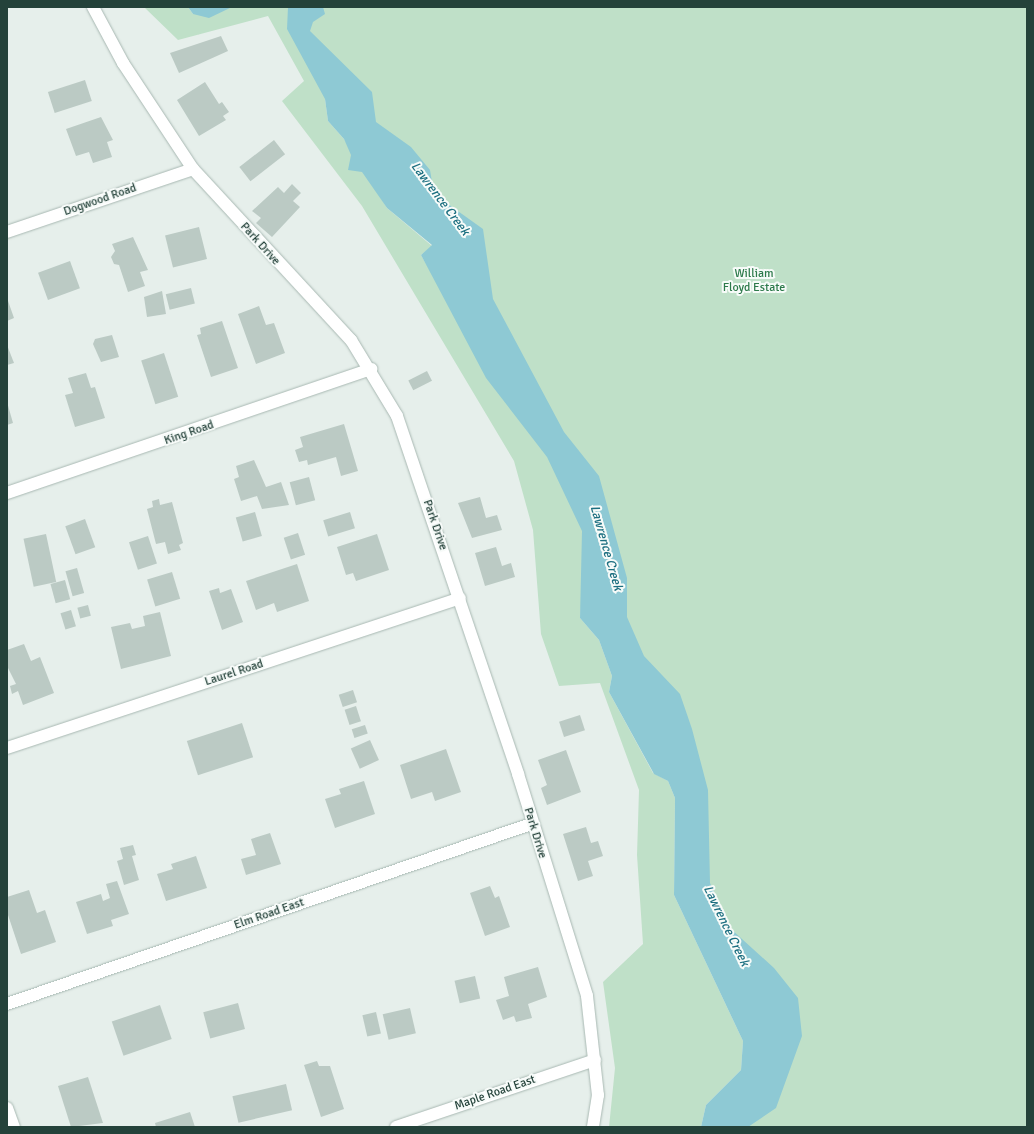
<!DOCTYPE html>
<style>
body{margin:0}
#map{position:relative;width:1034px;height:1134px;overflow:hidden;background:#e6efeb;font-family:Signika,sans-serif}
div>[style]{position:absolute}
.green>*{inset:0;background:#bfe0c8}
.water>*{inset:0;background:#8ec9d4}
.building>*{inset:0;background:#bbcac4;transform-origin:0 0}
.roads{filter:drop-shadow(0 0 1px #a8b8b2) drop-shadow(0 0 1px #a8b8b2)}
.street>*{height:12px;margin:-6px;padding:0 6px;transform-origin:6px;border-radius:6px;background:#fff}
span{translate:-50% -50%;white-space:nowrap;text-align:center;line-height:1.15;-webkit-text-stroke:4px #f7fbf9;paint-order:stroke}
.street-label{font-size:12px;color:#24423a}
.park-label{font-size:12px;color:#2d7a4b}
.water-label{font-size:13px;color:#1c6f80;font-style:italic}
.frame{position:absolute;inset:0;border:8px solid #24423a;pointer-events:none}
</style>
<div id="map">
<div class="green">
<div style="clip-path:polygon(evenodd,144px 7px,188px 7px,193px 14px,232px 7px,1027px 7px,1027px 1127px,734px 1127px,768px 1041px,690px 891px,687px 806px,583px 586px,580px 618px,599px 640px,612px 676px,609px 692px,653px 773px,668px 781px,675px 798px,674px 895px,743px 1041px,741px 1070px,706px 1105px,701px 1127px,609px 1127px,615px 1068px,603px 982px,643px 944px,637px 855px,639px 790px,600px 683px,559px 686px,541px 634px,533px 530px,514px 461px,362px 206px,282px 101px,304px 81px,268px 16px,178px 40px,144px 7px,325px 99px,431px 211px,442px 291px,421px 255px,432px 246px,387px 208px,344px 139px,328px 121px,325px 99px)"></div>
</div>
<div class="water">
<div style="clip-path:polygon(188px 7px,232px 7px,209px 18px,193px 14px)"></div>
<div style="clip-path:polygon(288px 7px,323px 7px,325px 14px,313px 22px,310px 31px,372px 92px,376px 122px,411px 147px,430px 170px,434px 194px,483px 229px,493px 299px,564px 432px,599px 476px,627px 578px,627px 617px,644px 656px,680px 694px,692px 729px,708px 790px,710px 883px,731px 929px,774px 968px,798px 998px,802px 1036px,776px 1108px,748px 1127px,701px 1127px,706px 1105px,741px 1070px,743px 1041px,674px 895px,675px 798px,668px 781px,654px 774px,609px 692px,612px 676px,599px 640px,580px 618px,582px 531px,547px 457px,486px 378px,421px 255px,432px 245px,387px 208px,362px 172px,348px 170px,351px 155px,344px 139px,328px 121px,325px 99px,287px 29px)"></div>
</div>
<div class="building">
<div style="clip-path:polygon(221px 36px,228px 51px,179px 73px,170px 53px)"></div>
<div style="left:85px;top:80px;width:22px;height:39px;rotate:72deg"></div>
<div style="clip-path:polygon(205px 82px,219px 104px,222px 102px,229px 112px,223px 116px,226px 120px,199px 136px,177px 100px)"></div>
<div style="clip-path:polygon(101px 117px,113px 140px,107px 142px,112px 157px,93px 163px,89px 152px,76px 156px,66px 129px)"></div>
<div style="left:274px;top:140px;width:18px;height:44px;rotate:52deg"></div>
<div style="clip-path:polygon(292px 184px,301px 193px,293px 201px,300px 207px,272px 237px,256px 223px,261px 218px,252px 211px,278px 187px,284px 193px)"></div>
<div style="left:199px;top:227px;width:33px;height:35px;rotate:76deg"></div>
<div style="clip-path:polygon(133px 237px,148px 270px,140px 272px,145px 286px,128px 292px,119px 265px,114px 264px,111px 257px,115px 251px,112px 244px)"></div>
<div style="left:70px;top:261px;width:29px;height:34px;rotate:70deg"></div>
<div style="left:191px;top:288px;width:16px;height:26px;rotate:76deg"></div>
<div style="clip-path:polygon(162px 291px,166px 314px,147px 317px,144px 297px)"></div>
<div style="clip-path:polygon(7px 298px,14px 318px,7px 321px)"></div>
<div style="clip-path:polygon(259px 306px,266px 325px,274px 323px,285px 353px,256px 364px,238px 314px)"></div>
<div style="clip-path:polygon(222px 321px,238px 368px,211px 377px,197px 335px,201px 334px,200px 328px)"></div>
<div style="clip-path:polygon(112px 335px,119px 357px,101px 362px,93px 344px,95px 339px)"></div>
<div style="clip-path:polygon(7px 345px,14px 363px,7px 365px)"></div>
<div style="left:164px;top:353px;width:46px;height:24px;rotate:72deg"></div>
<div style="left:427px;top:371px;width:11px;height:21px;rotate:63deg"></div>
<div style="clip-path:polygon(86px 373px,91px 388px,95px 387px,105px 418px,75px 427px,65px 395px,73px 393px,68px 378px)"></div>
<div style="clip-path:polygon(7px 402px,13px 423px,7px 425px)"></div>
<div style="clip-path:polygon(344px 424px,358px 471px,341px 476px,336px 457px,308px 465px,307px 460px,299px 462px,295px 450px,303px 447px,300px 437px)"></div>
<div style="clip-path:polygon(254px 460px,266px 487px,281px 482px,289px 505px,262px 509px,257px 496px,241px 501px,234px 479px,239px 477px,236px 466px)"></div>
<div style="left:309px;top:477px;width:24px;height:20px;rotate:75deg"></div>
<div style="clip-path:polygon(480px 497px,486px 518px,497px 515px,502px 530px,472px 538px,458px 503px)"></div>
<div style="clip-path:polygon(159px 499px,160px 505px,172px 502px,183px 543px,179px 545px,181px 550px,168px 554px,165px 542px,156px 544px,147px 509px,153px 507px,152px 501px)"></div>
<div style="left:255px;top:512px;width:25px;height:20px;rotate:74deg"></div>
<div style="left:350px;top:512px;width:17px;height:28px;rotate:73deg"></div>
<div style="left:85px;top:519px;width:30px;height:21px;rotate:70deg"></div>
<div style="left:298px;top:533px;width:23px;height:15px;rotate:72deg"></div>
<div style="left:46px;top:534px;width:49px;height:23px;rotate:78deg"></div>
<div style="clip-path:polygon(377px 534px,389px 570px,356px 581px,353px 573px,346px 575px,337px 547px)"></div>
<div style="left:148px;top:536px;width:29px;height:20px;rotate:72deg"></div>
<div style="clip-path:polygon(496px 547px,502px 566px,511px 563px,515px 577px,485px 586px,475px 553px)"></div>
<div style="clip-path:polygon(297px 564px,309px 601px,277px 612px,274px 603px,256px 610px,246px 581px)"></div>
<div style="left:77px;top:568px;width:26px;height:12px;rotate:74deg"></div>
<div style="left:172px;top:572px;width:28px;height:26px;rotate:73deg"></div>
<div style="left:65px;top:580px;width:20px;height:15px;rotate:75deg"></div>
<div style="clip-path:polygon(219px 588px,220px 593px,231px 589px,243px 622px,222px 630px,209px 591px)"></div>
<div style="left:88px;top:605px;width:11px;height:11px;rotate:75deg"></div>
<div style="left:71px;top:610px;width:17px;height:11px;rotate:73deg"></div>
<div style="clip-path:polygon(160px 612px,171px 656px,121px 669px,111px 627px,130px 623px,132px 629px,145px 626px,143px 616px)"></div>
<div style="clip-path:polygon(24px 644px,31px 661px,40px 657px,54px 693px,23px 705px,18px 691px,12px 694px,10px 686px,16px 684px,7px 666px,7px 650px)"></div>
<div style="left:353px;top:690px;width:13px;height:15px;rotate:72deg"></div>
<div style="left:356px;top:706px;width:16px;height:12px;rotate:72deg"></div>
<div style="left:580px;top:715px;width:16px;height:22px;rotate:72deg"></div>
<div style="left:242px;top:723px;width:36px;height:58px;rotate:72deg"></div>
<div style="left:365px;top:725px;width:9px;height:14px;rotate:72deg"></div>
<div style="left:370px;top:740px;width:22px;height:21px;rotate:66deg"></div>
<div style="clip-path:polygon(446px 749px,461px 792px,435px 801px,432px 792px,411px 799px,400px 765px)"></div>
<div style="clip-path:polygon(566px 750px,581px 792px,547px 805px,541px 788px,547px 785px,538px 760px)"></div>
<div style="clip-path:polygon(364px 781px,375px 814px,335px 828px,325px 799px,341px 794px,339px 789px)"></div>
<div style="clip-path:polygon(586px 827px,591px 843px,598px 841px,603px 856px,588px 861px,593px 876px,578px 881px,563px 834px)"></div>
<div style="clip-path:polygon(270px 833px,281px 864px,246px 875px,241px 859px,256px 855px,251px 839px)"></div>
<div style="clip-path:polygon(133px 845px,136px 855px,132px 856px,139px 880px,124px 885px,117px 861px,123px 859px,120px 848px)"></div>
<div style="clip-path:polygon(196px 856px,207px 888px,166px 901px,157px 874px,173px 869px,171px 864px)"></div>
<div style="clip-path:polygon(117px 881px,129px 914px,111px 920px,113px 926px,87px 934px,76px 902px,101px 894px,103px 901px,110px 898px,106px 884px)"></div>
<div style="clip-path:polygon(490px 886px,495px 898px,499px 896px,510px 927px,485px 936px,470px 893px)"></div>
<div style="clip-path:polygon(29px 890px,37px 913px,45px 910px,56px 942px,21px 954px,7px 912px,7px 897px)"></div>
<div style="clip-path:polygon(538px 967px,547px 997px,528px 1004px,532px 1018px,516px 1022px,514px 1016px,503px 1020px,496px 1000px,509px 996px,504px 977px)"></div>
<div style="left:475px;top:976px;width:23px;height:21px;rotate:77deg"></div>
<div style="left:238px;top:1003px;width:27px;height:36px;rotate:75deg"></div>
<div style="left:160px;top:1005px;width:36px;height:51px;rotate:71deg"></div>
<div style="left:410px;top:1008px;width:26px;height:28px;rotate:77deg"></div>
<div style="left:376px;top:1012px;width:22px;height:14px;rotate:77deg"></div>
<div style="clip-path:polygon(317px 1061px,319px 1066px,330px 1066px,344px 1109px,321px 1117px,304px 1065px)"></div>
<div style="clip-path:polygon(88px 1077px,103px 1123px,71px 1127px,58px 1086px)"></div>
<div style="left:286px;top:1084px;width:27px;height:55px;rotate:77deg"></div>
<div style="clip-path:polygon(190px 1112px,195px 1127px,156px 1127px,155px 1123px)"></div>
</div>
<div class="roads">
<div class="street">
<div style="left:93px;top:7px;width:64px;rotate:61.8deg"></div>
<div style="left:123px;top:63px;width:127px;rotate:56.6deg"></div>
<div style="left:193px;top:169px;width:233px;rotate:47.3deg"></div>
<div style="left:351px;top:340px;width:89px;rotate:58.8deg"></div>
<div style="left:397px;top:416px;width:378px;rotate:71.3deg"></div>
<div style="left:518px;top:774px;width:232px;rotate:72.7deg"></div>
<div style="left:587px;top:996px;width:100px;rotate:83.7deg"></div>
<div style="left:598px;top:1095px;width:32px;rotate:99deg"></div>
<div style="left:7px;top:232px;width:196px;rotate:-18.7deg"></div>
<div style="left:7px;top:493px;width:385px;rotate:-18.8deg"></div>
<div style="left:7px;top:748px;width:477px;rotate:-18.3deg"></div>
<div style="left:7px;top:1004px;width:554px;rotate:-18.96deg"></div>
<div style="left:7px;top:1108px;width:20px;rotate:70deg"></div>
<div style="left:396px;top:1127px;width:210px;rotate:-18.6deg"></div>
</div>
</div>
<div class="street-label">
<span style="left:100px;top:200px;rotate:-19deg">Dogwood Road</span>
<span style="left:260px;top:244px;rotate:48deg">Park Drive</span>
<span style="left:189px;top:433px;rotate:-19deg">King Road</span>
<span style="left:435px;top:525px;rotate:71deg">Park Drive</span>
<span style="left:234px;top:673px;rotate:-18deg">Laurel Road</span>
<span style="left:535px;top:833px;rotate:73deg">Park Drive</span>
<span style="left:269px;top:914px;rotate:-19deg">Elm Road East</span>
<span style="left:495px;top:1093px;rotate:-19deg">Maple Road East</span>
</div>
<div class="park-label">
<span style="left:754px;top:281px">William<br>Floyd Estate</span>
</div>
<div class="water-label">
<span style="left:440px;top:199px;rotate:53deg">Lawrence Creek</span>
<span style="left:606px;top:548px;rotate:74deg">Lawrence Creek</span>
<span style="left:726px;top:926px;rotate:64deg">Lawrence Creek</span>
</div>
<div class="frame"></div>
</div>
